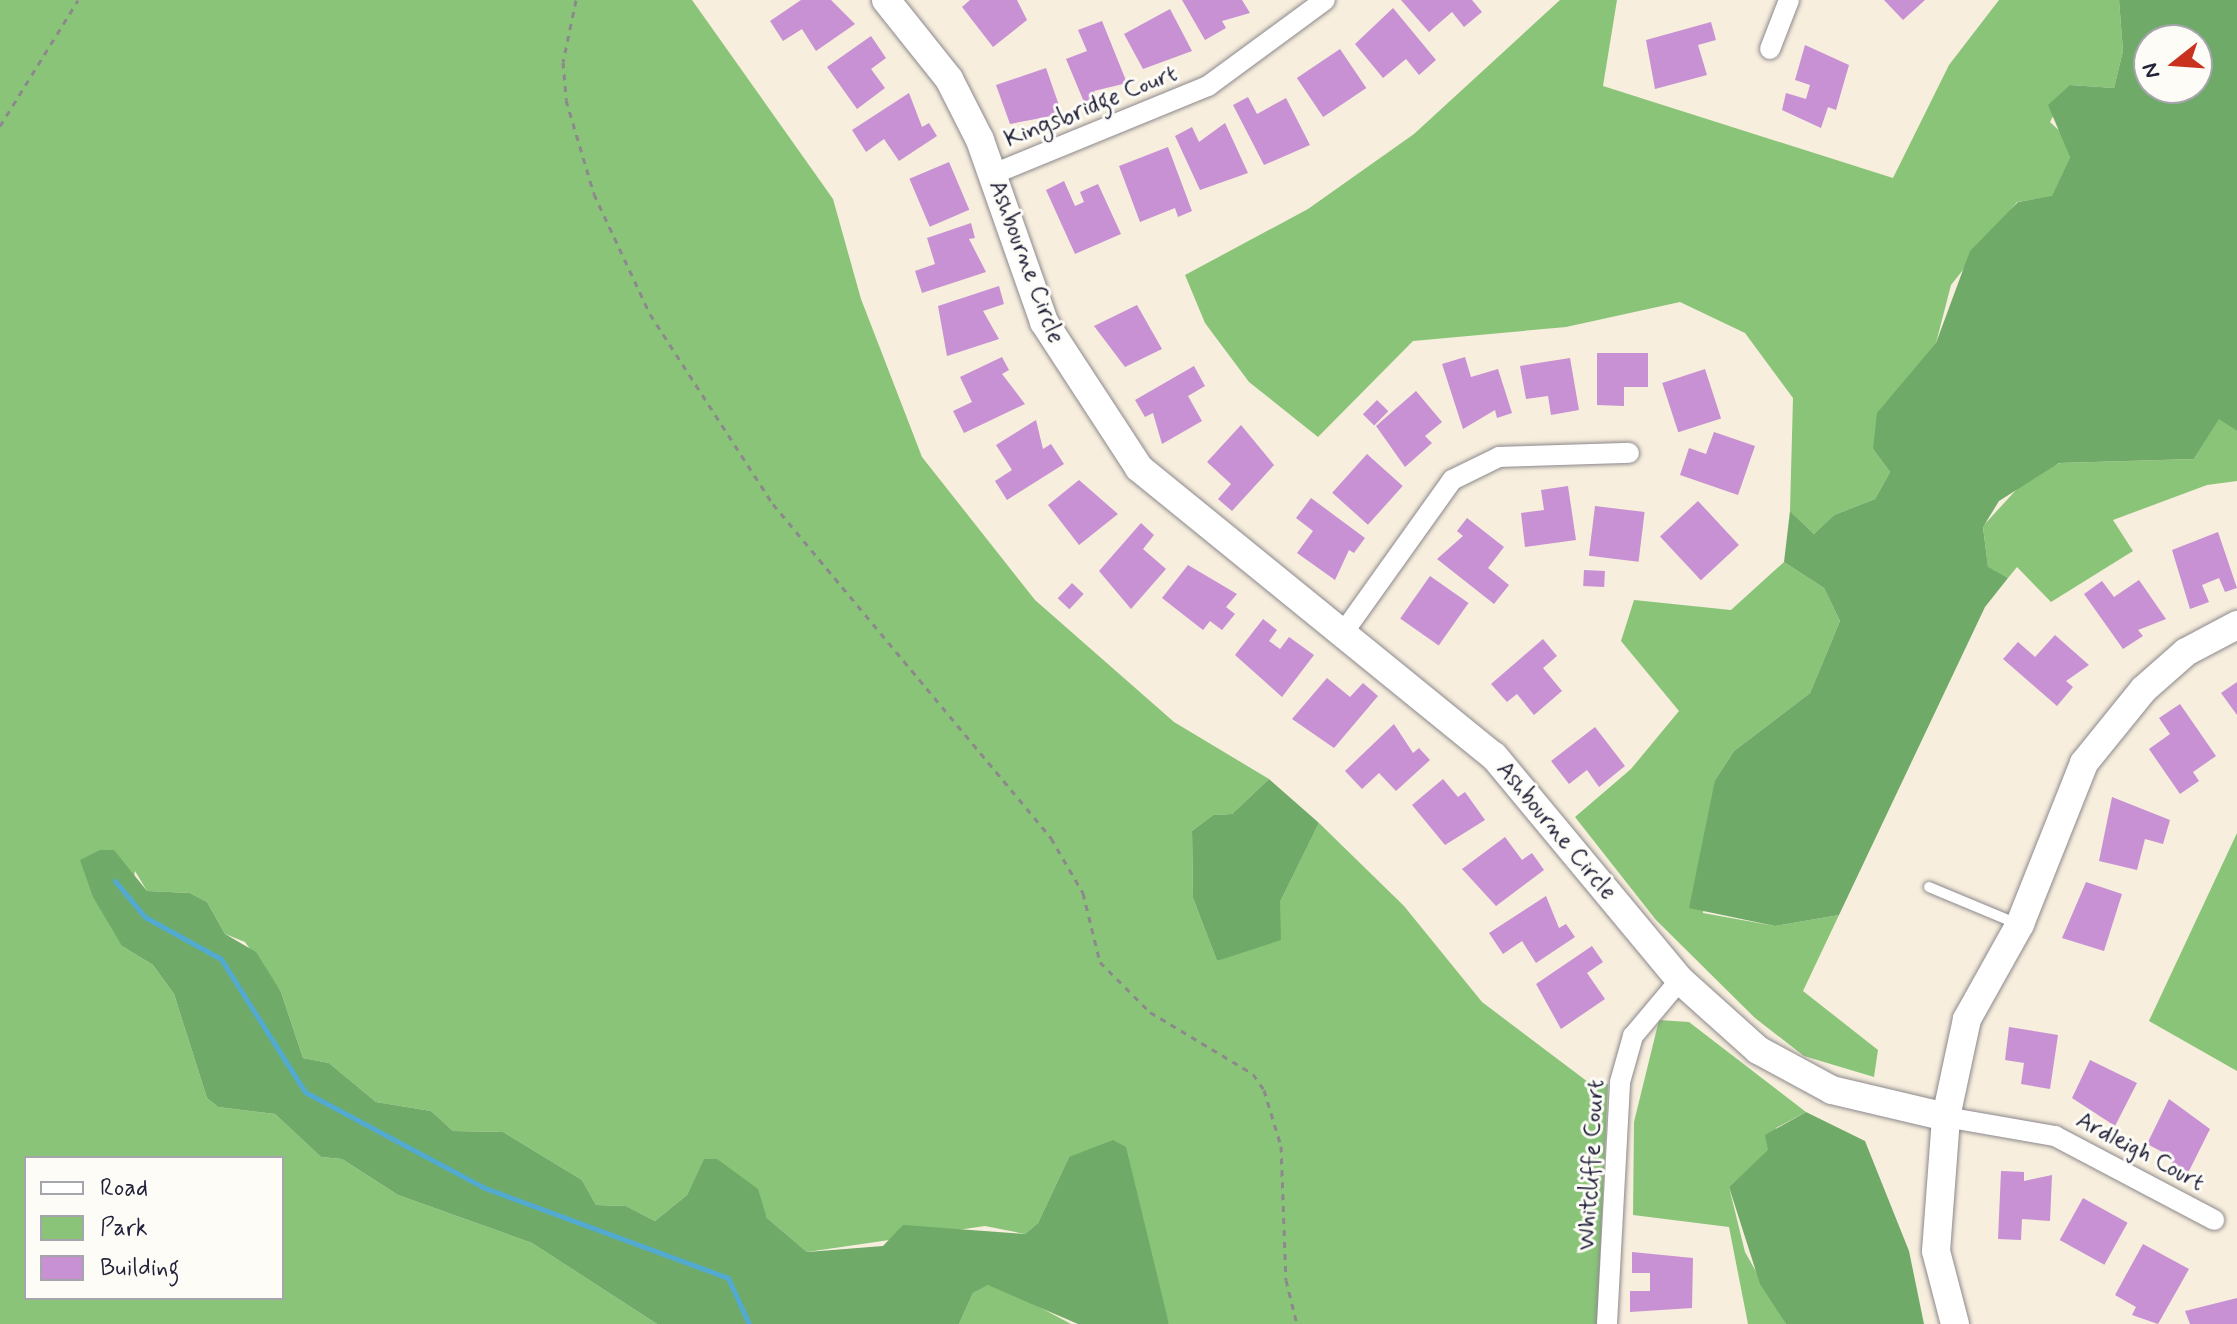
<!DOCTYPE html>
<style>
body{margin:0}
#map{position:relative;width:2237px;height:1324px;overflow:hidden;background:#f7eedd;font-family:Mynerve,sans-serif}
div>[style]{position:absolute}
.green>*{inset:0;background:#8ac479}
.forest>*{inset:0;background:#6faa69}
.stream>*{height:5px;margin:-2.5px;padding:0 2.5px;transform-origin:2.5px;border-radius:2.5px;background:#53aad0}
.building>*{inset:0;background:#c791d3;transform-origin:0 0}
.path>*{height:3px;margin-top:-1.5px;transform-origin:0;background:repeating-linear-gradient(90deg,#8c888c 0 6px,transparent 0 12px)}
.roads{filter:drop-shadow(0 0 2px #8c888c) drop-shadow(0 0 2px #8c888c)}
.lane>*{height:10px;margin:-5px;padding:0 5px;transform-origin:5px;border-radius:5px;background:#fff}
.street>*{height:20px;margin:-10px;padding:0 10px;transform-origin:10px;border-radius:10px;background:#fff}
.secondary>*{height:28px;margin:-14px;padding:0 14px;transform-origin:14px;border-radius:14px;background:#fff}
span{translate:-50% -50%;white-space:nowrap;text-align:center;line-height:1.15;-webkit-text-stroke:6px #fdfcf7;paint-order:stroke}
.street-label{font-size:24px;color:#22223b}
.legend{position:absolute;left:24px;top:1156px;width:260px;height:144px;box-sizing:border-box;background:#fdfcf7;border:2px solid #a5a5ac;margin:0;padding:10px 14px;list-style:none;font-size:24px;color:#22223b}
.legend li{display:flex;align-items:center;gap:16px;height:40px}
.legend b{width:40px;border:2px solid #a5a5ac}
.north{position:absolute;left:2133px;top:24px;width:80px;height:80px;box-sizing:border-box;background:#fdfcf7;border:2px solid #a5a5ac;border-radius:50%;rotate:253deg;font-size:22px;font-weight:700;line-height:32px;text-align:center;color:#22223b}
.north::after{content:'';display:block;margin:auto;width:28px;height:36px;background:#c8321e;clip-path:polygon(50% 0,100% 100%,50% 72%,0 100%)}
</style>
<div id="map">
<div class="green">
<div style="clip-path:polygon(evenodd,0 0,692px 0,833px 199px,861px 299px,922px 457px,1035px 600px,1174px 722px,1269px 779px,1232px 814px,1213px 815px,1192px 831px,1193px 898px,1217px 961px,1272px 938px,1280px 902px,1319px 823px,1404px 906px,1482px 1002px,1588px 1082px,1608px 1084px,1597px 1324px,1169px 1324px,1143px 1232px,1069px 1157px,1038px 1223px,1025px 1234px,985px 1226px,807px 1252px,767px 1218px,757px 1189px,704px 1160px,687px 1195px,655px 1221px,626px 1206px,596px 1205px,582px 1180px,503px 1132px,453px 1131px,431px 1111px,376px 1102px,329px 1063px,303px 1058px,281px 992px,245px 942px,225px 934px,207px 902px,190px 893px,147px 891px,135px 871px,122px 946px,153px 965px,174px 994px,207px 1098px,218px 1107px,275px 1114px,321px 1157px,342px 1159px,398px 1195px,532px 1243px,657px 1324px,0 1324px,0 0,26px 1158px,282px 1158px,282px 1298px,26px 1298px,26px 1158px)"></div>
<div style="clip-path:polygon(1560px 0,1617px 0,1603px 86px,1893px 178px,1949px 65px,1999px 0,2119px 0,2123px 51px,2114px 88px,2070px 85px,2050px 122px,2069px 140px,2070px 157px,2052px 197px,2017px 202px,1951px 285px,1936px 343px,1873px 449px,1890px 472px,1875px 499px,1834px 515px,1814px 534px,1790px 511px,1793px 398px,1745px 333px,1680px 302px,1566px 327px,1413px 341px,1318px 437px,1249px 382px,1205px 323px,1185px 275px,1308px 209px,1414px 134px)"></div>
<div style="clip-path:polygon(2219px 418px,2237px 431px,2237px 481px,2207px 485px,2113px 520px,2133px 551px,2051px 602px,2017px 567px,2008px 578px,1988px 568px,1983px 526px,2028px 477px,2060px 463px,2194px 459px)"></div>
<div style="clip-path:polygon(1784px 562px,1824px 588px,1840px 621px,1810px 693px,1734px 751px,1715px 780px,1703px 913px,1775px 926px,1839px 915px,1803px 991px,1878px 1050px,1874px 1077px,1804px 1056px,1755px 1018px,1656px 920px,1575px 817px,1631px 769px,1679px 711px,1621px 641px,1634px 600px,1731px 610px)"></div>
<div style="clip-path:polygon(2237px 833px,2237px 1071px,2149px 1021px)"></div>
<div style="clip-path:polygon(1659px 1020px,1689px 1022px,1806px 1112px,1776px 1128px,1769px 1150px,1729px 1187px,1745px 1252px,1786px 1324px,1748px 1324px,1729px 1227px,1633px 1215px,1634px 1122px)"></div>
<div style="clip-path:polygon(987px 1285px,1002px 1287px,1071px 1324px,959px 1324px,973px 1293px)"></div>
</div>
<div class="forest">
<div style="clip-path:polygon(evenodd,2119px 0,2237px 0,2237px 431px,2219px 419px,2194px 459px,2059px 463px,1999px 501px,1983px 527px,1988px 567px,2008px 578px,1985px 607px,1839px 915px,1775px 926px,1689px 908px,1715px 780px,1734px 751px,1810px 693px,1840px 621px,1824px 588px,1784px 562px,1790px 511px,1814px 534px,1834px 515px,1875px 499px,1890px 472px,1873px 449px,1877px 413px,1936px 343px,1970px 251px,2018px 202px,2052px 196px,2070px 157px,2048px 105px,2070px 85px,2114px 88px,2123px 51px,2119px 0,2197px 40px,2197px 88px,2149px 88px,2149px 40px,2197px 40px)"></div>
<div style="clip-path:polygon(1269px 779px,1319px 823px,1280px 902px,1281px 940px,1217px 961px,1193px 898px,1192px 831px,1213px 815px,1232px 814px)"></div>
<div style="clip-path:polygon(100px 850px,114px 850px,147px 891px,190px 893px,207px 902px,225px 934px,256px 952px,281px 992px,303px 1058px,329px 1063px,376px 1102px,431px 1111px,453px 1131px,503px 1132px,582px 1180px,596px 1205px,626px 1206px,655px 1221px,687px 1195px,704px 1159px,717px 1159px,758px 1189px,767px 1218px,807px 1252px,883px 1246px,903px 1225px,1025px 1234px,1038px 1223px,1069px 1157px,1113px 1140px,1126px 1147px,1169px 1324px,1078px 1324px,988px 1285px,973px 1293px,959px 1324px,657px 1324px,532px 1243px,398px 1195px,342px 1159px,321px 1157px,275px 1114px,218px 1107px,207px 1098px,174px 994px,153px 965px,122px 946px,93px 897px,80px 860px)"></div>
<div style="clip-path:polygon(1806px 1112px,1865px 1141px,1909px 1251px,1924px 1324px,1786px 1324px,1760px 1284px,1729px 1187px,1768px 1150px,1765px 1135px)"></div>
</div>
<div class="stream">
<div style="left:115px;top:881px;width:47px;rotate:50.2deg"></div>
<div style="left:145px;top:917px;width:87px;rotate:28.9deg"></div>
<div style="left:221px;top:959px;width:157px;rotate:57.7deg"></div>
<div style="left:305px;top:1092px;width:204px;rotate:28.1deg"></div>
<div style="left:485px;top:1188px;width:259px;rotate:20.3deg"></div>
<div style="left:728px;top:1278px;width:51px;rotate:65.5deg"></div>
</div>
<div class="building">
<div style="clip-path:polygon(801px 0,831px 0,855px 24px,816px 51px,802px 29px,783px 41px,770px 21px)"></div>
<div style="clip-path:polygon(970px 0,1017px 0,1027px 20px,993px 47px,962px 7px)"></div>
<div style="clip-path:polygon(1182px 0,1242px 0,1250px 13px,1222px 21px,1226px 28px,1205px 40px)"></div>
<div style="clip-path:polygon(1401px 0,1472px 0,1482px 12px,1464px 27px,1452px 12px,1429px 32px)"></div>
<div style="clip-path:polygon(1884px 0,1925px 0,1903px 20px)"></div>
<div style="clip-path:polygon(1393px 8px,1436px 60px,1419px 75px,1406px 59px,1383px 78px,1355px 44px)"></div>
<div style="clip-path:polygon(1170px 9px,1192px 51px,1143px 69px,1124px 34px)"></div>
<div style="clip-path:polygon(1102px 21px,1127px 83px,1094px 91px,1097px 97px,1084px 102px,1066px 59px,1087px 51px,1078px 30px)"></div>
<div style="clip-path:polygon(1711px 22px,1716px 40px,1698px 45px,1707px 75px,1655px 89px,1646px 40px)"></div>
<div style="clip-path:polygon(871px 36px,886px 58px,871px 69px,885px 88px,857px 109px,827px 67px)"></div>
<div style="clip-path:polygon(1805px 45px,1849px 65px,1836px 110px,1828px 107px,1821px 128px,1782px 110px,1786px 93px,1806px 99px,1810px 85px,1795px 80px)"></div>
<div style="left:1340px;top:49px;width:47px;height:52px;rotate:56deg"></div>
<div style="clip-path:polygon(1046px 68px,1062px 114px,1010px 124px,996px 85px)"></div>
<div style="clip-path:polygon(909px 93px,922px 127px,929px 123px,937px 136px,899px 161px,884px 139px,866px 152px,852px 130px)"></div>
<div style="clip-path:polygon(1248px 97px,1257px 114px,1286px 98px,1310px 145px,1264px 165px,1233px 105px)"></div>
<div style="clip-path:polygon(1225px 123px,1248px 173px,1200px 190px,1175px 136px,1192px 127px,1199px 142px)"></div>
<div style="clip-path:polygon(1168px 147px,1192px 211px,1178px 217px,1175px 208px,1140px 222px,1119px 166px)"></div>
<div style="left:949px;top:162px;width:52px;height:43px;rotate:67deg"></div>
<div style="clip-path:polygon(1064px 181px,1075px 206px,1084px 202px,1080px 192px,1098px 184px,1121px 234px,1075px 254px,1046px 190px)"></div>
<div style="clip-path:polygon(971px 223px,975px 238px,969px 239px,986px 272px,922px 293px,915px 271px,935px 264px,927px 238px)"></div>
<div style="clip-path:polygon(999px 286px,1004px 304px,983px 311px,999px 339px,947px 356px,938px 306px)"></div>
<div style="clip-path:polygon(1137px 305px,1162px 349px,1125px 367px,1094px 326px)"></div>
<div style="clip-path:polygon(1597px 353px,1648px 353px,1648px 387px,1624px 387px,1624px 406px,1597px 405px)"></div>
<div style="clip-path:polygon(1002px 357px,1009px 370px,1002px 374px,1025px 404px,964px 433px,953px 411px,972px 402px,960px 377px)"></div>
<div style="clip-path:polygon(1465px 357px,1471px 377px,1498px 369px,1512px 413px,1497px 418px,1495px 410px,1463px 429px,1442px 364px)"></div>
<div style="clip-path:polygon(1570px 358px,1579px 410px,1551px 415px,1548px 396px,1526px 399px,1520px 366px)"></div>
<div style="clip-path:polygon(1194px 366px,1205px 386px,1188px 396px,1202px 421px,1162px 444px,1153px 413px,1145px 417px,1135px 400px)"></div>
<div style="left:1705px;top:369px;width:52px;height:45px;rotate:72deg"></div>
<div style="clip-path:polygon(1416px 391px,1442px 422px,1425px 436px,1432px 443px,1405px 467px,1376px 426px)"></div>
<div style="left:1377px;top:400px;width:16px;height:20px;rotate:45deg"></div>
<div style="clip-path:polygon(1036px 420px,1043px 449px,1051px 444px,1064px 464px,1007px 500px,995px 481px,1012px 470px,996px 445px)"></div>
<div style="clip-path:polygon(1241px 425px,1274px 465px,1232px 511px,1218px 499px,1231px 484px,1207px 462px)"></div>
<div style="clip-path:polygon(1714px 432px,1755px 446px,1738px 495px,1680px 475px,1689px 448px,1706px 454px)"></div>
<div style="left:1367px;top:454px;width:48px;height:52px;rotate:42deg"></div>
<div style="clip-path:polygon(1079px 480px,1118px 514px,1079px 545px,1048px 505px)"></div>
<div style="clip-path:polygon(1568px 486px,1576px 540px,1525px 547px,1521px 513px,1544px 510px,1541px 490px)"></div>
<div style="clip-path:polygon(1311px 498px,1365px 538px,1354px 553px,1349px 550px,1335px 580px,1297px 553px,1313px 531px,1296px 518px)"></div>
<div style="left:1698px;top:501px;width:60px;height:52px;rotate:47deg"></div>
<div style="left:1595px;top:506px;width:50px;height:50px;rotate:7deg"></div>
<div style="clip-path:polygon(1467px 518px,1504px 547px,1488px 568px,1509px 585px,1494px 604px,1437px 559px,1463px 536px,1457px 531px)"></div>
<div style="clip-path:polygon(1141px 523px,1154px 535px,1143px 549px,1166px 569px,1131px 609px,1099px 571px)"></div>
<div style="clip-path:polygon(2218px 532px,2237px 588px,2225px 592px,2219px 578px,2202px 585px,2209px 602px,2190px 609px,2172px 550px)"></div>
<div style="clip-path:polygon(1188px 565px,1237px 594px,1226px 607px,1235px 614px,1222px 630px,1210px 621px,1203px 630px,1162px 598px)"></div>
<div style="left:1584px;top:570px;width:21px;height:16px;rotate:3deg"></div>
<div style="left:1430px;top:576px;width:47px;height:52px;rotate:35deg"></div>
<div style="clip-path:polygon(2139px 580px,2166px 619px,2138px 630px,2143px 636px,2123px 649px,2084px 594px,2102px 581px,2114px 597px)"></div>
<div style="left:1072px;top:583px;width:16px;height:21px;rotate:43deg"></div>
<div style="clip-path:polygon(1263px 619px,1277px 630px,1269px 641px,1280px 649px,1289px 637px,1314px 655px,1282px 697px,1235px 655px)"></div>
<div style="clip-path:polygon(2055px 635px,2089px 665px,2066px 681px,2073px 687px,2057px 706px,2003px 659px,2018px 642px,2035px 657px)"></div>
<div style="clip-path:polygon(1543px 639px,1557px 656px,1543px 668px,1562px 691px,1534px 715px,1517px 694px,1507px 702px,1491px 684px)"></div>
<div style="clip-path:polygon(1327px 678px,1350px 697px,1363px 683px,1378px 696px,1334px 748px,1292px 719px)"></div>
<div style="clip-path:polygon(2237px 682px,2237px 715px,2221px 693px)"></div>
<div style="clip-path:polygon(2180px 704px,2216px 756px,2193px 772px,2199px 781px,2180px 794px,2149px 749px,2170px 734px,2159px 718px)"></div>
<div style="clip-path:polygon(1394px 724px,1413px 753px,1419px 748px,1430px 760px,1396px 791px,1379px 773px,1362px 789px,1345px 771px)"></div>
<div style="clip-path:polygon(1595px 727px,1625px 766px,1599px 787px,1587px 770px,1569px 784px,1551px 761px)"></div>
<div style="clip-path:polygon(1443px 779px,1458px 797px,1465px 792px,1485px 820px,1445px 845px,1412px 805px)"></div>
<div style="clip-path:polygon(2112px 797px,2170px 820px,2163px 844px,2145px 839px,2137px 870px,2099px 861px)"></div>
<div style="clip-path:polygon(1505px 837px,1522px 860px,1532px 853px,1544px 870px,1496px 906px,1462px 869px)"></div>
<div style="clip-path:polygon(2086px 882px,2122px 894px,2104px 951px,2062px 938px)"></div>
<div style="clip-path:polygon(1546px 896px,1559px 928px,1566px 924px,1575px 937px,1536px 963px,1522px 941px,1503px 954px,1489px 933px)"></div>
<div style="clip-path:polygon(1592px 946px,1603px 962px,1587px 973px,1605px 999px,1561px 1029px,1536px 984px)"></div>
<div style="clip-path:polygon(2009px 1027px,2058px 1035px,2050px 1089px,2021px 1084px,2024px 1063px,2005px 1060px)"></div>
<div style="clip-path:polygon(2090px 1060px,2137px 1083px,2115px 1126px,2072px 1098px)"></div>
<div style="clip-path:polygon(2169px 1099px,2210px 1129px,2185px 1179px,2168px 1170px,2174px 1158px,2147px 1144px)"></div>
<div style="clip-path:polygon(2001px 1171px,2024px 1172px,2024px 1181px,2052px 1175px,2050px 1221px,2022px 1219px,2021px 1240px,1998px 1239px)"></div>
<div style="left:2083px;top:1198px;width:51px;height:48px;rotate:29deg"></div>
<div style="clip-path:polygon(2143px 1244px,2189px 1269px,2158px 1324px,2132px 1315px,2136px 1307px,2115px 1295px)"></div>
<div style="clip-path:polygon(1632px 1252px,1693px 1258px,1692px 1308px,1630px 1312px,1630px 1291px,1650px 1291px,1650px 1273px,1632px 1273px)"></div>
<div style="clip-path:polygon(2237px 1298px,2237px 1324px,2190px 1324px,2185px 1311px)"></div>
</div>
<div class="path">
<div style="left:576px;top:0;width:63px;rotate:101.8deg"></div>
<div style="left:563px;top:62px;width:38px;rotate:85deg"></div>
<div style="left:566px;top:100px;width:98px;rotate:73.4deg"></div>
<div style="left:594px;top:194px;width:132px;rotate:65deg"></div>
<div style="left:650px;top:314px;width:226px;rotate:57.1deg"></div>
<div style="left:773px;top:504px;width:435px;rotate:50.2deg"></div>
<div style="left:1051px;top:838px;width:64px;rotate:59.8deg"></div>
<div style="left:1083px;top:893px;width:71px;rotate:76.2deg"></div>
<div style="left:1100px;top:962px;width:71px;rotate:45deg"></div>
<div style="left:1150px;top:1012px;width:120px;rotate:31deg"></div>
<div style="left:1253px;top:1074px;width:19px;rotate:55deg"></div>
<div style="left:1264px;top:1090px;width:59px;rotate:73.1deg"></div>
<div style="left:1281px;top:1146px;width:134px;rotate:87.9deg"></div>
<div style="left:1286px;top:1280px;width:45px;rotate:76deg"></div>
<div style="left:0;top:126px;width:148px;rotate:-58.2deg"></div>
</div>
<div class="roads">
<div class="lane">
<div style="left:1929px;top:887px;width:96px;rotate:22.6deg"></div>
</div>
<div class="street">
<div style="left:1770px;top:49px;width:53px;rotate:-68.8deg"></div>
<div style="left:991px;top:175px;width:235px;rotate:-22.3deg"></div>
<div style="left:1208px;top:86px;width:145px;rotate:-36.3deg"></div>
<div style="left:1343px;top:633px;width:188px;rotate:-54.5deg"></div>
<div style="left:1452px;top:480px;width:52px;rotate:-26.1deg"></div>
<div style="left:1499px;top:457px;width:130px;rotate:-1.8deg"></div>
<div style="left:1946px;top:1117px;width:111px;rotate:9.9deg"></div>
<div style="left:2055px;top:1136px;width:180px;rotate:27.8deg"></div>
<div style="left:1607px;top:1324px;width:242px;rotate:-86.9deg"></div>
<div style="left:1620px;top:1082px;width:48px;rotate:-74.2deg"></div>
<div style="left:1633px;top:1036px;width:73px;rotate:-50deg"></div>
</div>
<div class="secondary">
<div style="left:886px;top:0;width:101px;rotate:51.4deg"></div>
<div style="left:949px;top:79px;width:68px;rotate:63.1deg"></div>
<div style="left:980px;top:140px;width:193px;rotate:70.6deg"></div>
<div style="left:1044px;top:322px;width:174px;rotate:56.9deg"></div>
<div style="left:1139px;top:468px;width:457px;rotate:39.1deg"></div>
<div style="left:1494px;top:756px;width:291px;rotate:50.3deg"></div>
<div style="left:1680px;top:980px;width:105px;rotate:41.9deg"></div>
<div style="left:1758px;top:1050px;width:84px;rotate:28.4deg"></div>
<div style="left:1832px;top:1090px;width:117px;rotate:13.3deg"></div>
<div style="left:1955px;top:1324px;width:75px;rotate:-104.6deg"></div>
<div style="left:1936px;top:1251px;width:134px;rotate:-85.7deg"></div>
<div style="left:1946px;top:1117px;width:100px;rotate:-77.9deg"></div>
<div style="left:1967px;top:1019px;width:109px;rotate:-60.8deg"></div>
<div style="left:2020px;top:924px;width:173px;rotate:-68.3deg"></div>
<div style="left:2084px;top:763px;width:95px;rotate:-51deg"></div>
<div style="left:2144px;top:689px;width:56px;rotate:-41.4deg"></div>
<div style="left:2186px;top:652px;width:58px;rotate:-27.9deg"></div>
</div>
</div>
<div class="street-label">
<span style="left:1091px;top:107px;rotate:-22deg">Kingsbridge Court</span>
<span style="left:1026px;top:262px;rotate:69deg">Ashbourne Circle</span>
<span style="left:1556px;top:831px;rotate:50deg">Ashbourne Circle</span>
<span style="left:2140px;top:1152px;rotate:28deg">Ardleigh Court</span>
<span style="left:1592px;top:1165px;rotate:-87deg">Whitcliffe Court</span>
</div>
<ul class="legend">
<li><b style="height:10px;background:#fff"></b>Road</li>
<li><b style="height:22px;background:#8ac479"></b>Park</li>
<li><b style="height:22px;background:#c791d3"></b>Building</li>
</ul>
<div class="north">N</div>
</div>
